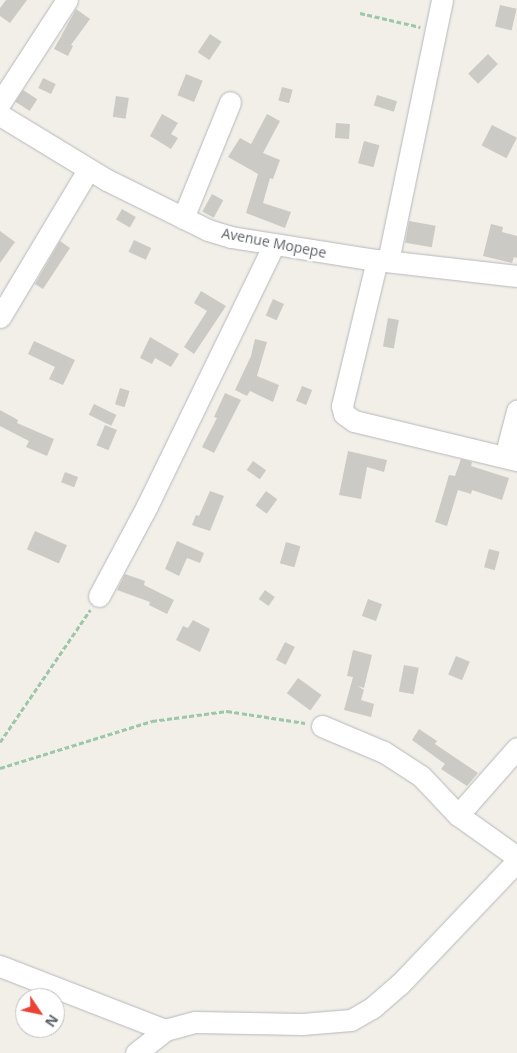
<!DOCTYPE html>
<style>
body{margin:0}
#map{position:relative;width:517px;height:1053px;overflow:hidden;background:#f1efe8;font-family:"Open Sans",sans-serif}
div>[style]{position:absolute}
.building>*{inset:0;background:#cccac5;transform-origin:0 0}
.path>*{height:2.5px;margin-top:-1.25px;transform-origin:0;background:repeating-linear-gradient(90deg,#9cc7a9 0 5px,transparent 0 7.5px)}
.roads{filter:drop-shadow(0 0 1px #b5b8bc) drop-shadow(0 0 1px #b5b8bc)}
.minor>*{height:21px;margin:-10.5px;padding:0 10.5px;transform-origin:10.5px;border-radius:10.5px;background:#fff}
span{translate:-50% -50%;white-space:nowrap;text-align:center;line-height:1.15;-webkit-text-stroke:4.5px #fff;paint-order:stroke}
.street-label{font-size:14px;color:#5f6368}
.north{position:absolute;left:15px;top:988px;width:50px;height:50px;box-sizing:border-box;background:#fff;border:1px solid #bfc1c3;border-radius:50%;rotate:124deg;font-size:14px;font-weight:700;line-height:20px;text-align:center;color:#5f6368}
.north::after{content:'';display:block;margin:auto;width:18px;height:22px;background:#ea4335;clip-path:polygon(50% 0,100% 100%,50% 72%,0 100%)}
</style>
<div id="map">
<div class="building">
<div style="clip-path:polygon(6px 0,27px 0,10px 23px,0 16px,0 8px)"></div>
<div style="left:500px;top:5px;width:17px;height:22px;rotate:13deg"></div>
<div style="clip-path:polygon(76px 9px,90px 19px,71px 45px,73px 46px,68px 56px,54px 49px)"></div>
<div style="left:210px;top:34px;width:14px;height:22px;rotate:34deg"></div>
<div style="left:488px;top:54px;width:14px;height:28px;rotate:45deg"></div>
<div style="left:186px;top:74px;width:18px;height:23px;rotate:22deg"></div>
<div style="left:43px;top:78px;width:14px;height:11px;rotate:25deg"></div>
<div style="left:282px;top:87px;width:11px;height:14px;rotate:15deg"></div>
<div style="left:23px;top:90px;width:17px;height:14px;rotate:33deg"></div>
<div style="left:377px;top:95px;width:21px;height:11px;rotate:17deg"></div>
<div style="left:116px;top:96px;width:13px;height:21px;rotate:9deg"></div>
<div style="clip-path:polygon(162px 114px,178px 123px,171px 134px,178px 138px,171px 149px,150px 136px)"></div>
<div style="clip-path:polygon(267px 114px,280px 121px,263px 153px,280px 160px,273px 179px,270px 178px,263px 203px,291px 212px,285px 228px,246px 213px,258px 174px,228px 157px,240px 138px,251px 144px)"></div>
<div style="left:336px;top:123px;width:14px;height:15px;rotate:4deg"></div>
<div style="left:492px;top:125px;width:28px;height:23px;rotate:27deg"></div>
<div style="left:364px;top:141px;width:16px;height:23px;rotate:15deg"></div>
<div style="left:212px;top:194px;width:13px;height:20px;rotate:29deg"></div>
<div style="left:122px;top:209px;width:16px;height:12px;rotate:30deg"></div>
<div style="left:409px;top:221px;width:27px;height:22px;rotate:10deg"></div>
<div style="clip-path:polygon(491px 224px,503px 227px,502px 232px,517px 236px,517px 258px,514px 257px,512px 263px,483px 256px)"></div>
<div style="clip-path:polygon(0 231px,15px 242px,0 263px)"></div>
<div style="left:134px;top:240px;width:19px;height:13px;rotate:25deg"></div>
<div style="clip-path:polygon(60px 241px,70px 248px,43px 289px,35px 284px)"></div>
<div style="clip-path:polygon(201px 291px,226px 306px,194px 354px,184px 347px,207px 311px,194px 303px)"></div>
<div style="left:273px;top:299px;width:12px;height:18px;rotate:24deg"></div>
<div style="left:388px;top:318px;width:11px;height:29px;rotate:10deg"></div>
<div style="clip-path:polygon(150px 337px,179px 354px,171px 367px,155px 358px,152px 364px,140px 358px)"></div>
<div style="clip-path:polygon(255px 339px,267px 342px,257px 376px,279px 385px,273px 402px,250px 391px,247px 396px,235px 390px,251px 356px)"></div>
<div style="clip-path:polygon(34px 341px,75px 360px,63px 385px,49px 379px,55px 367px,28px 354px)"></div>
<div style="left:302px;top:386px;width:11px;height:16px;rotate:22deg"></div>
<div style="left:120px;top:388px;width:10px;height:17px;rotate:17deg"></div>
<div style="clip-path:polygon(225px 393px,241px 400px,214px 453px,202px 447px,217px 418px,214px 417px)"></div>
<div style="left:94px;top:404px;width:25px;height:12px;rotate:26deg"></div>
<div style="clip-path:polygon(0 410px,18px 420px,17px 423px,54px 439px,47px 456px,26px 447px,29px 441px,0 426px)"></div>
<div style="left:105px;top:425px;width:13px;height:22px;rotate:23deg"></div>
<div style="clip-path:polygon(348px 451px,387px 460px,384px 472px,367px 467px,361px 499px,339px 495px)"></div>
<div style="clip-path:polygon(461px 459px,472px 462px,471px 466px,509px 478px,502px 500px,472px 490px,471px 494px,458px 490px,447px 526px,435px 522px,449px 475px,455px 476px)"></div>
<div style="left:253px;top:461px;width:16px;height:11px;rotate:35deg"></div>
<div style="left:65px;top:472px;width:14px;height:11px;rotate:21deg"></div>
<div style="clip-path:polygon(210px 491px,224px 496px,210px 531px,192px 525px,196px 515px,199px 516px)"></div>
<div style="left:266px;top:491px;width:14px;height:18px;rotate:36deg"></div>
<div style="left:35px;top:531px;width:35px;height:20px;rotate:24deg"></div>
<div style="clip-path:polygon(177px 541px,204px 553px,200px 563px,187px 558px,179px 576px,165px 569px)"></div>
<div style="left:286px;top:542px;width:15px;height:22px;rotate:16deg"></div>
<div style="left:489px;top:549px;width:11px;height:19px;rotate:15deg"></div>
<div style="clip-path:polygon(125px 574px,145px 581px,144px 585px,174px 600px,167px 614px,149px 605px,150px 602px,117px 590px)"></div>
<div style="left:265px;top:590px;width:12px;height:11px;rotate:35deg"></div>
<div style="left:368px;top:599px;width:15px;height:18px;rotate:20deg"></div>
<div style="clip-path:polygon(193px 620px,210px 629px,200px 652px,176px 640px,183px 626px,188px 628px)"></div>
<div style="left:285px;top:642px;width:11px;height:20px;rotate:27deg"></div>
<div style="clip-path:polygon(353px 650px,372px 655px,364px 688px,358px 686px,364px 690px,361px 700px,374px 704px,371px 717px,344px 710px,353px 677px,347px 676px)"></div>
<div style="left:456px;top:656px;width:15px;height:20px;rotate:23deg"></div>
<div style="left:404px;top:665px;width:15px;height:27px;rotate:11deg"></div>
<div style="left:298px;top:678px;width:29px;height:19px;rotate:36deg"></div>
<div style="clip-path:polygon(419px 729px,437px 741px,435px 744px,478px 773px,467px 786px,441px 769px,445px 764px,412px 740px)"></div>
</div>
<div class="path">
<div style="left:360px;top:13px;width:62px;rotate:13.1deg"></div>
<div style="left:0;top:742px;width:160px;rotate:-55.7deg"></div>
<div style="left:0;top:768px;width:159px;rotate:-17.2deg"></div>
<div style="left:152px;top:721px;width:76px;rotate:-7.6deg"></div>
<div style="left:227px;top:711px;width:79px;rotate:8.7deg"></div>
</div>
<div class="roads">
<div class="minor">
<div style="left:0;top:103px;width:123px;rotate:-57deg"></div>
<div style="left:0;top:115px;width:125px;rotate:31.3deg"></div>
<div style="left:107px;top:180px;width:113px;rotate:26.3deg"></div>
<div style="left:208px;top:230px;width:24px;rotate:17deg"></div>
<div style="left:231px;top:237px;width:139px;rotate:9.1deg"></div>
<div style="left:368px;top:259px;width:150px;rotate:6.5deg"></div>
<div style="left:183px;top:218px;width:125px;rotate:-67.9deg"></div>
<div style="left:377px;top:260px;width:150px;rotate:103.5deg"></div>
<div style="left:342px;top:406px;width:8px;rotate:76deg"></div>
<div style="left:344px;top:414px;width:12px;rotate:35deg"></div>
<div style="left:354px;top:421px;width:168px;rotate:13.5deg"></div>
<div style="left:388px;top:261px;width:267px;rotate:-78.3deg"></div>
<div style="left:0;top:317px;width:171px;rotate:-59.1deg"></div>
<div style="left:505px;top:457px;width:48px;rotate:-75.4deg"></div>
<div style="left:99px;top:596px;width:102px;rotate:-61.9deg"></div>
<div style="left:147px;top:506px;width:290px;rotate:-64.1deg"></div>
<div style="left:322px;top:726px;width:67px;rotate:22.8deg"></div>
<div style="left:384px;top:752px;width:44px;rotate:33deg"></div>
<div style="left:421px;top:776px;width:54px;rotate:46.5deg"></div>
<div style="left:458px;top:815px;width:72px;rotate:35.4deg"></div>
<div style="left:458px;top:815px;width:89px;rotate:-48.6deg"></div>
<div style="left:0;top:966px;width:177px;rotate:21.2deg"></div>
<div style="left:136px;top:1053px;width:37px;rotate:-38deg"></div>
<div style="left:165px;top:1030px;width:31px;rotate:-15deg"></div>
<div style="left:195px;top:1022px;width:107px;rotate:1.1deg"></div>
<div style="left:302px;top:1024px;width:49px;rotate:-4.7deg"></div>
<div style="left:351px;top:1020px;width:24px;rotate:-30deg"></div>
<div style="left:372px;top:1008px;width:37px;rotate:-41deg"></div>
<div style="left:400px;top:984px;width:170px;rotate:-46.4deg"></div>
</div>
</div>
<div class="street-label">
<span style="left:274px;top:243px;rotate:11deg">Avenue Mopepe</span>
</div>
<div class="north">N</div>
</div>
